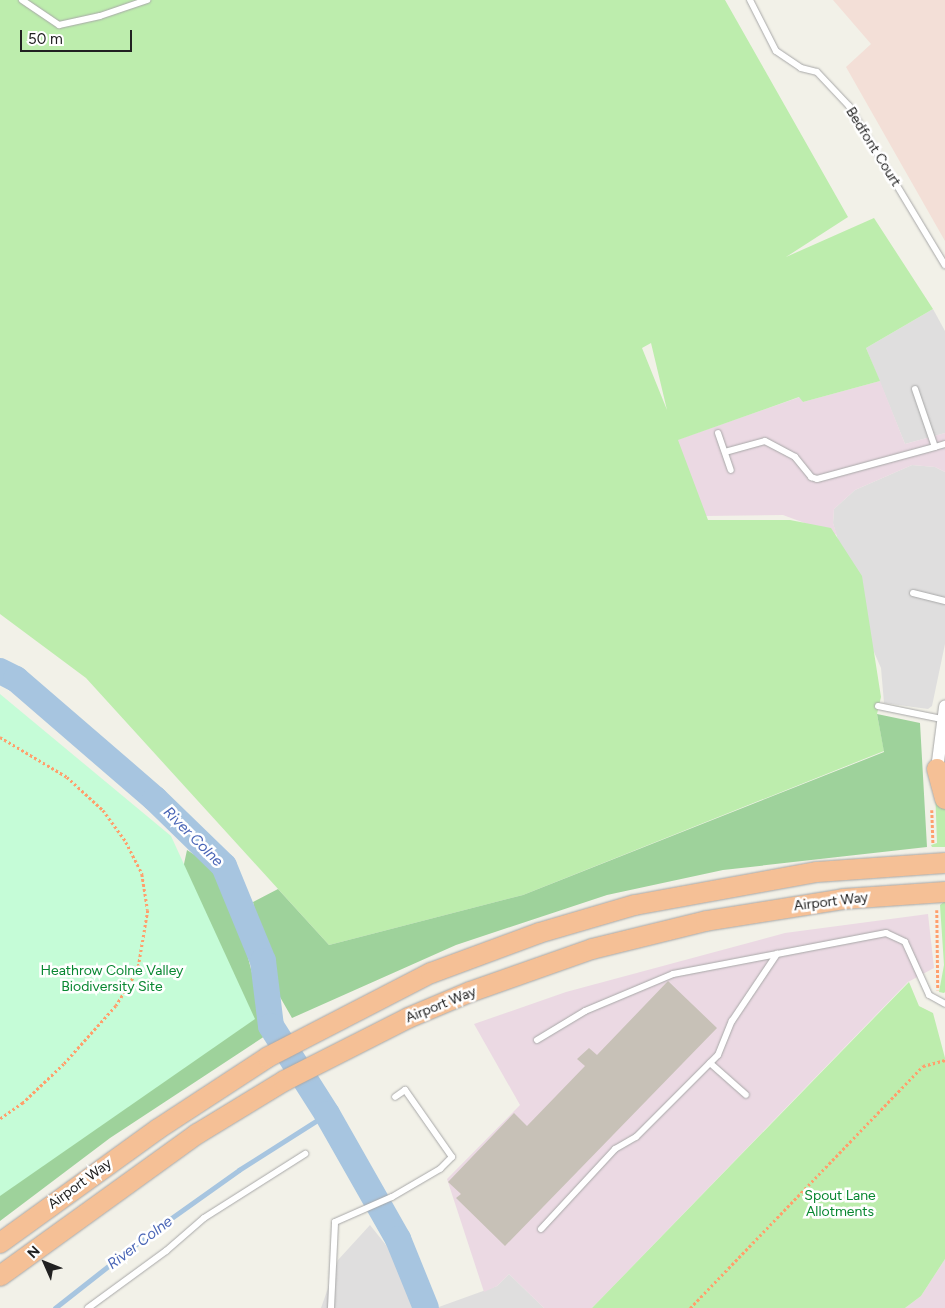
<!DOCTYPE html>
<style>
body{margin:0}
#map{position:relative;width:945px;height:1308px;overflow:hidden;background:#f2f1e8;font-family:Figtree,sans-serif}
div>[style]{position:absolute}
.residential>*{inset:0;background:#dfdede}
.commercial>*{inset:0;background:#f3dfd7}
.industrial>*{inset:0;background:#ebd9e3}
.grass>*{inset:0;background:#bdedad}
.forest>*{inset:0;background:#9ed29b}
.park>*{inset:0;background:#c5fcd7}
.stream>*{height:4.5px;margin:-2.25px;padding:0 2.25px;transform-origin:2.25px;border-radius:2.25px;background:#a7c5e0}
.river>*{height:26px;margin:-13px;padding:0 13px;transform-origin:13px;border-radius:13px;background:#a7c5e0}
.building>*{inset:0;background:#c7c1b7}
.path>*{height:2.5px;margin-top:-1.25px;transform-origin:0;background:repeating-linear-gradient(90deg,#ff9f6c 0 2.5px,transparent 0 5px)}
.roads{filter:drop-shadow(0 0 1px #a8a8a8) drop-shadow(0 0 1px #a8a8a8)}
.service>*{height:6px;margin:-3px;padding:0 3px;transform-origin:3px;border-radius:3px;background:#fff}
.minor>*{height:12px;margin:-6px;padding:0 6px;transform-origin:6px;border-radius:6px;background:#fff}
.trunk>*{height:20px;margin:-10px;padding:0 10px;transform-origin:10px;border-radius:10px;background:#f5c096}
span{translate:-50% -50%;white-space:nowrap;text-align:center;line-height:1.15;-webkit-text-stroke:5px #fff;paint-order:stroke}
.street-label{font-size:14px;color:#212121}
.park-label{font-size:14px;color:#088731}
.water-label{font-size:15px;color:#4965b6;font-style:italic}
.north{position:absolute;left:20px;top:1238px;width:50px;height:50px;-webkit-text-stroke:4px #fff;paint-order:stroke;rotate:314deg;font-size:14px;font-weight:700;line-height:20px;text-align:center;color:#212121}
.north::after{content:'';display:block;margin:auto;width:18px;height:22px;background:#212121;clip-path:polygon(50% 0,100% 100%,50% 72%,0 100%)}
.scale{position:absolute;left:20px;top:30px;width:112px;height:22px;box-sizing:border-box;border:2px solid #212121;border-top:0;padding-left:6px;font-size:15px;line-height:18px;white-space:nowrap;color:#212121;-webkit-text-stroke:4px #fff;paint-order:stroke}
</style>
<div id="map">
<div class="residential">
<div style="clip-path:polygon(933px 309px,945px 331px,945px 433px,905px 444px,866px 348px)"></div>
<div style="clip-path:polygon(912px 465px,935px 467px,945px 472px,945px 644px,932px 706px,928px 709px,884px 703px,881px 668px,863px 627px,833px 523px,834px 509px,855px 490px)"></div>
<div style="clip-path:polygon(370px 1225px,436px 1308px,497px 1286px,509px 1274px,544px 1308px,321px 1308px,338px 1260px)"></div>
</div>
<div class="commercial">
<div style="clip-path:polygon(833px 0,945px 0,945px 241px,846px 67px,871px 44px)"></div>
</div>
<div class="industrial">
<div style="clip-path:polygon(880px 381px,905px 444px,945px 433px,945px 472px,935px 467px,912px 465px,855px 490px,834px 509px,833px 523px,837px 535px,783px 515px,704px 516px,674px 441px,800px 397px,803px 402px)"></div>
<div style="clip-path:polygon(928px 914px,934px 968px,908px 982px,592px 1308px,544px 1308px,509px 1274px,497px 1286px,484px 1292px,447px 1179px,520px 1105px,474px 1024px,566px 992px,785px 933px)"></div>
<div style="clip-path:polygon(945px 1259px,945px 1308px,905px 1308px,921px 1296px)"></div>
</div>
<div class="grass">
<div style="clip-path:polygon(evenodd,0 0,725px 0,848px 217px,786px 257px,874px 218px,933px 309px,866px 348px,880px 381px,803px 402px,799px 397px,678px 440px,708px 520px,790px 520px,831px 528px,862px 576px,881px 697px,877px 714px,884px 751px,523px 895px,329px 945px,86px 678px,0 614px,0 0,651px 343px,667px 410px,642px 348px,651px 343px)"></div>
<div style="clip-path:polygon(935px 787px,945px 807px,945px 847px,932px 847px,931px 845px,937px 843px)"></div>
<div style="clip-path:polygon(945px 901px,945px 992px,944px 993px,939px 992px,944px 965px,940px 905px)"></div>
<div style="clip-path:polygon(909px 982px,919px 1006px,933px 1013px,945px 1058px,945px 1259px,921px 1296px,905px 1308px,592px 1308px)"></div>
</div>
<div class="forest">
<div style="clip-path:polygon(877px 714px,920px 723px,927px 847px,723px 870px,607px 895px,456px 945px,292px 1018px,272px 983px,253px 902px,278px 889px,329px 945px,523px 895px,884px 752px)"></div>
<div style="clip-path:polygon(187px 850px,215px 868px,246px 950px,268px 1034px,110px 1138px,0 1221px,0 1139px,181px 878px)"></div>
</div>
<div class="park">
<div style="clip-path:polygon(0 694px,171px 836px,255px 1019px,0 1196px)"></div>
</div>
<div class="stream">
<div style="left:55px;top:1308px;width:120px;rotate:-38.2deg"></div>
<div style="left:149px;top:1234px;width:110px;rotate:-35.4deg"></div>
<div style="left:239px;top:1170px;width:104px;rotate:-32.5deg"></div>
</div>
<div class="river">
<div style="left:0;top:671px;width:18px;rotate:27deg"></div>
<div style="left:16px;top:679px;width:184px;rotate:40.8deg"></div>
<div style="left:155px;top:799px;width:96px;rotate:44.2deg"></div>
<div style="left:224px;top:866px;width:103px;rotate:67.7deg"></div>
<div style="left:263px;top:961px;width:65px;rotate:83deg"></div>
<div style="left:271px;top:1026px;width:104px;rotate:57.5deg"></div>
<div style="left:327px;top:1114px;width:144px;rotate:60.4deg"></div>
<div style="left:398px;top:1239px;width:74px;rotate:67.9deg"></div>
</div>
<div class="building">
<div style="clip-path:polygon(668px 981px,717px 1028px,505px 1246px,456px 1198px,461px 1194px,448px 1182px,514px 1113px,527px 1126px,585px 1066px,577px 1059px,589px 1048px,597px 1055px)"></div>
</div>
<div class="path">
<div style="left:0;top:737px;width:78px;rotate:30.8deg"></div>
<div style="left:67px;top:777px;width:49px;rotate:42.5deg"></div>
<div style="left:103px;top:810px;width:39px;rotate:54deg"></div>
<div style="left:126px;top:842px;width:36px;rotate:63deg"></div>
<div style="left:142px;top:874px;width:36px;rotate:81deg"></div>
<div style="left:148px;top:910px;width:61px;rotate:99.5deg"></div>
<div style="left:138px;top:970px;width:42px;rotate:121.4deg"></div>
<div style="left:116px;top:1006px;width:78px;rotate:131.9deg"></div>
<div style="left:64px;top:1064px;width:57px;rotate:136.4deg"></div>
<div style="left:23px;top:1103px;width:28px;rotate:145deg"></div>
<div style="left:932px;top:810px;width:33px;rotate:88deg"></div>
<div style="left:937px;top:910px;width:80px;rotate:89.3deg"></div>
<div style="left:690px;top:1308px;width:336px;rotate:-46.1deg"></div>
<div style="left:923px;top:1066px;width:23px;rotate:-15deg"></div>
</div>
<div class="roads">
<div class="service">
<div style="left:22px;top:0;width:45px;rotate:34deg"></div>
<div style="left:59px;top:25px;width:42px;rotate:-12.4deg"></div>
<div style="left:100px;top:16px;width:50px;rotate:-18.8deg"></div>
<div style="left:750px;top:0;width:57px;rotate:63deg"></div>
<div style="left:776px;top:51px;width:30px;rotate:34deg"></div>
<div style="left:801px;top:68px;width:16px;rotate:14deg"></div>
<div style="left:817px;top:72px;width:47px;rotate:46.7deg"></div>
<div style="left:849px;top:106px;width:186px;rotate:58.9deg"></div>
<div style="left:915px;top:389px;width:61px;rotate:71deg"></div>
<div style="left:935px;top:447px;width:10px;rotate:-17deg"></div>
<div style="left:718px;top:433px;width:39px;rotate:71deg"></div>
<div style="left:725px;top:452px;width:41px;rotate:-15.4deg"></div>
<div style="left:765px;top:441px;width:34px;rotate:28deg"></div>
<div style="left:795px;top:457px;width:26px;rotate:51deg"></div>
<div style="left:811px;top:477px;width:6px;rotate:18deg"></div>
<div style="left:817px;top:479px;width:122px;rotate:-15.2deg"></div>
<div style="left:913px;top:593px;width:33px;rotate:14deg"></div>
<div style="left:878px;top:706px;width:65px;rotate:11.5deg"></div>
<div style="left:537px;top:1040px;width:56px;rotate:-31.1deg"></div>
<div style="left:585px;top:1011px;width:95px;rotate:-22.8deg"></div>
<div style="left:673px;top:974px;width:217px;rotate:-10.9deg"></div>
<div style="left:886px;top:933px;width:21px;rotate:25deg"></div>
<div style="left:905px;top:942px;width:58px;rotate:65.6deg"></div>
<div style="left:929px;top:995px;width:18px;rotate:29deg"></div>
<div style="left:710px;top:1063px;width:48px;rotate:41.6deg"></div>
<div style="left:541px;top:1229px;width:109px;rotate:-47.2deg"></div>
<div style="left:615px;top:1149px;width:24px;rotate:-30deg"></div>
<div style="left:636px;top:1137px;width:116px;rotate:-45deg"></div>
<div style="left:718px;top:1055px;width:37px;rotate:-68deg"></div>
<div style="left:732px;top:1021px;width:81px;rotate:-56.1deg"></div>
<div style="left:88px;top:1308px;width:97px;rotate:-36.2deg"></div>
<div style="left:166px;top:1251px;width:50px;rotate:-41deg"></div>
<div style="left:204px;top:1218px;width:120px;rotate:-32.4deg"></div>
<div style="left:331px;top:1308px;width:86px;rotate:-87.3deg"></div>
<div style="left:335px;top:1222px;width:62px;rotate:-23.7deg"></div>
<div style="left:392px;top:1197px;width:56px;rotate:-30.3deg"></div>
<div style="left:440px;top:1169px;width:17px;rotate:-45deg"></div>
<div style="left:452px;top:1157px;width:82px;rotate:-125deg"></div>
<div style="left:405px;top:1090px;width:12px;rotate:145deg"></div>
</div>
<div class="minor">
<div style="left:937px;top:769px;width:63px;rotate:-82.6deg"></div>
</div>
<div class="trunk">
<div style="left:937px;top:769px;width:31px;rotate:75deg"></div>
<div style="left:0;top:1243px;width:195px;rotate:-35.8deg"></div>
<div style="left:158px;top:1129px;width:131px;rotate:-33.2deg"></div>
<div style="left:268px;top:1057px;width:183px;rotate:-27.3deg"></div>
<div style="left:431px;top:973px;width:115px;rotate:-20.3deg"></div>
<div style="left:539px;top:933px;width:100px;rotate:-16.3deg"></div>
<div style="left:635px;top:905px;width:185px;rotate:-10.3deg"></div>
<div style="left:817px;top:872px;width:128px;rotate:-4deg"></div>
<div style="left:0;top:1276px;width:243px;rotate:-35.8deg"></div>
<div style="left:197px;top:1134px;width:102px;rotate:-31.3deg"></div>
<div style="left:284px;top:1081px;width:139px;rotate:-26.9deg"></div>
<div style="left:408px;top:1018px;width:67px;rotate:-22.8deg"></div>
<div style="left:470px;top:992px;width:129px;rotate:-19.4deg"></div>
<div style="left:592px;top:949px;width:117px;rotate:-13.8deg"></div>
<div style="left:706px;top:921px;width:139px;rotate:-9.1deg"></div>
<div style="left:843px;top:899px;width:102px;rotate:-3.9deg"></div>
</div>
</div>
<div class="street-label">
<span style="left:873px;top:147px;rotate:58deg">Bedfont Court</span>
<span style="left:831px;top:902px;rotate:-7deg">Airport Way</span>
<span style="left:441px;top:1005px;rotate:-22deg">Airport Way</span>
<span style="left:80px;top:1184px;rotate:-36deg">Airport Way</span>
</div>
<div class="park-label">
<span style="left:112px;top:979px">Heathrow Colne Valley<br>Biodiversity Site</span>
<span style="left:840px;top:1204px">Spout Lane<br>Allotments</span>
</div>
<div class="water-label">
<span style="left:193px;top:837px;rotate:45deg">River Colne</span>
<span style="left:140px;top:1243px;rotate:-37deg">River Colne</span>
</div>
<div class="north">N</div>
<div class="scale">50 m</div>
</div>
